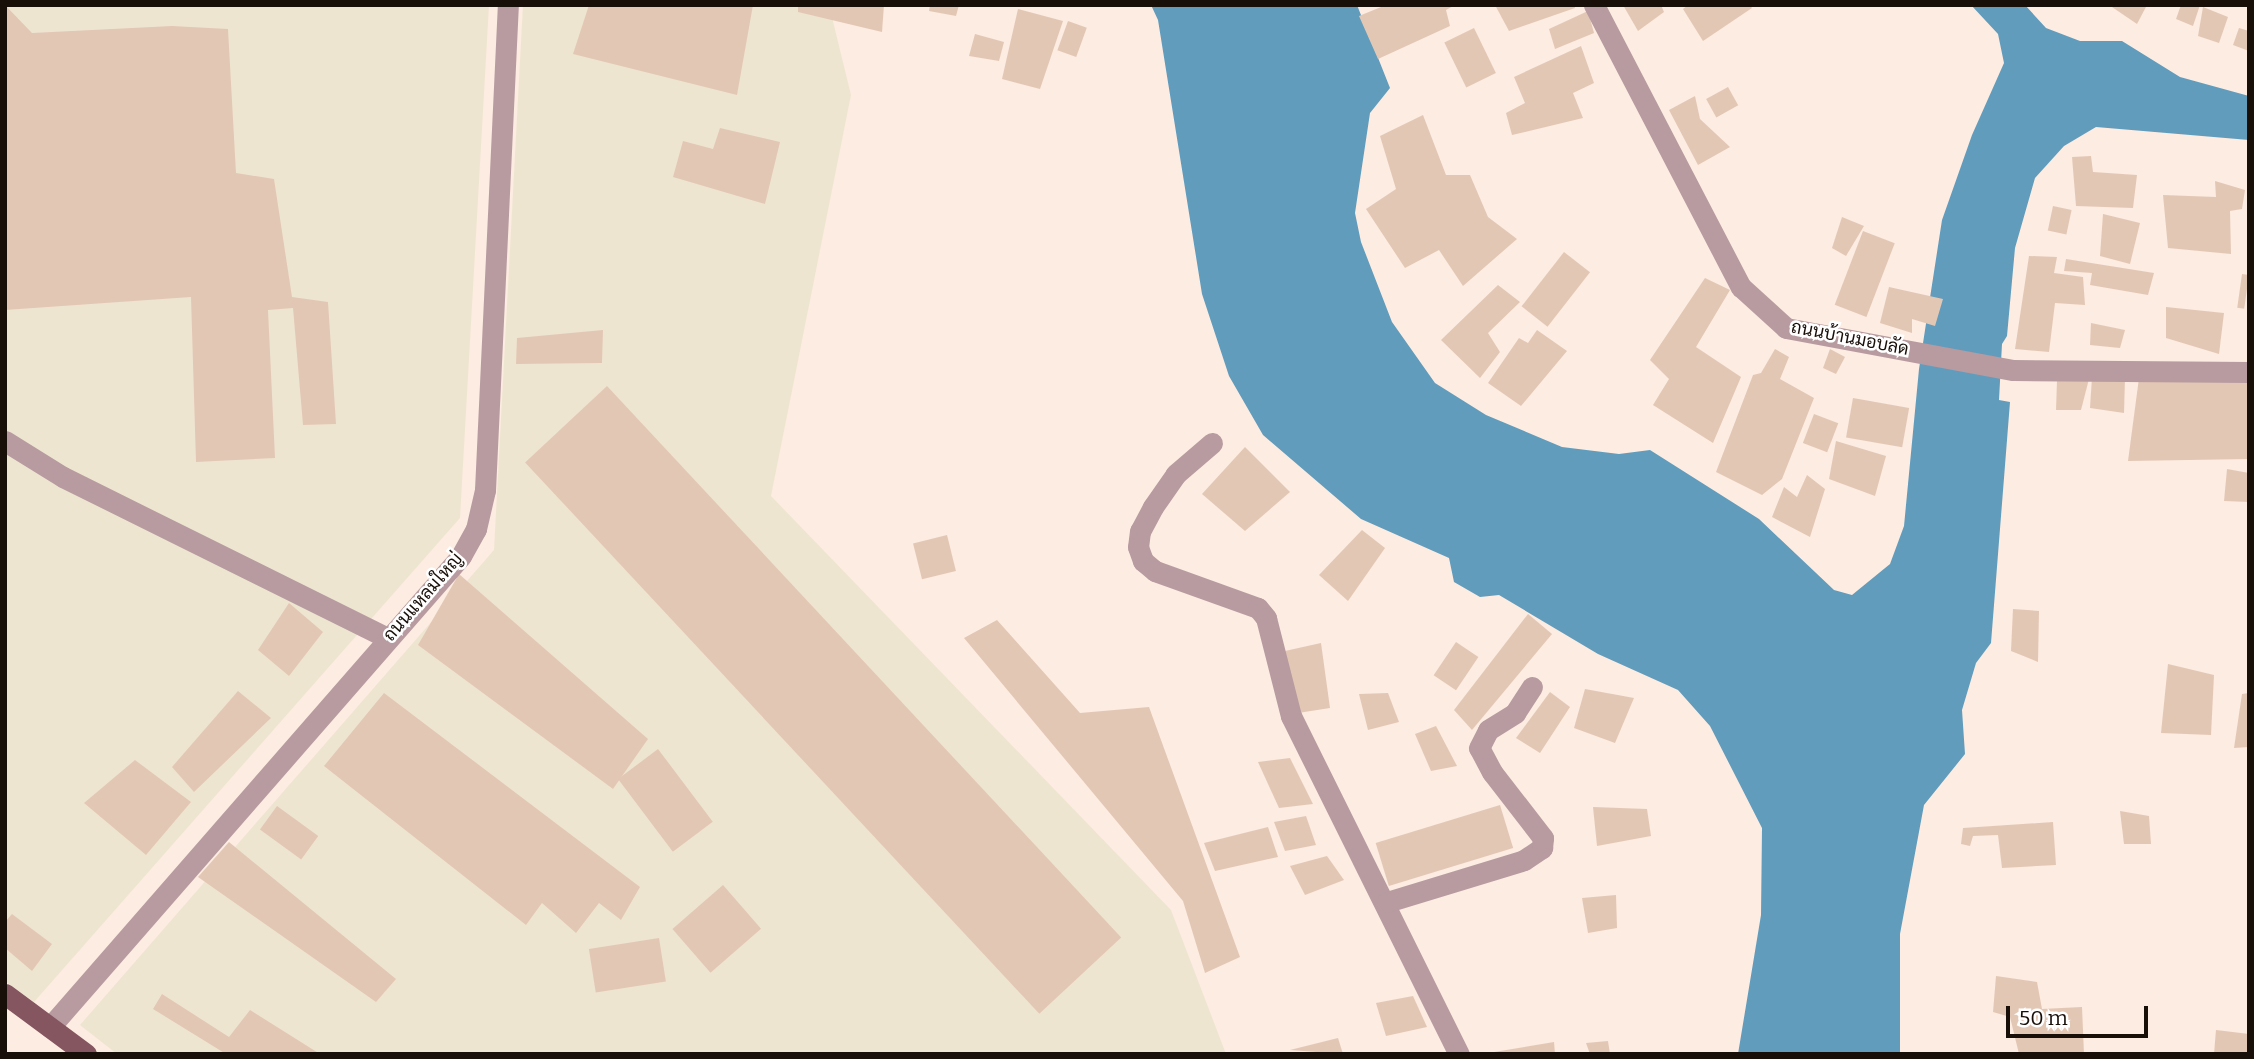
<!DOCTYPE html>
<html>
<head>
<meta charset="utf-8">
<style>
  body { margin:0 }
  #map { position:relative; width:2254px; height:1059px; overflow:hidden; background:#fdece1; font-family:Bitter,Sarabun,serif }
  div>[style] { position:absolute }
  .industrial>* { inset:0; background:#eee5d0 }
  .water>* { inset:0; background:#629cbc }
  .building>* { inset:0; background:#e3c7b5; transform-origin:0 0 }
  .minor>* { height:21px; margin:-10.5px; padding:0 10.5px; transform-origin:10.5px; border-radius:10.5px; background:#b79ba0 }
  .major>* { height:21px; margin:-10.5px; padding:0 10.5px; transform-origin:10.5px; border-radius:10.5px; background:#855560 }
  span { translate:-50% -50%; white-space:nowrap; text-align:center; line-height:1.15; -webkit-text-stroke:5px #fff; paint-order:stroke }
  .street-label { font-size:18px; color:#190f09 }
  .frame { position:absolute; inset:0; border:7px solid #190f09; pointer-events:none }
  .scale { position:absolute; left:2006px; top:1006px; width:142px; height:32px; box-sizing:border-box; border:4px solid #190f09; border-top:0; padding-left:9px; font-size:21px; line-height:24px; white-space:nowrap; color:#190f09; -webkit-text-stroke:5px #fff; paint-order:stroke }
</style>
</head>
<body>
<div id="map">
  <div class="industrial">
    <div style="clip-path:polygon(5px 5px,489px 5px,460px 518px,34px 1002px,5px 981px)"></div>
    <div style="clip-path:polygon(523px 5px,829px 5px,851px 95px,771px 496px,1171px 910px,1226px 1054px,117px 1054px,80px 1025px,494px 550px)"></div>
  </div>
  <div class="water">
    <div style="clip-path:polygon(1151px 5px,1357px 5px,1390px 88px,1370px 113px,1355px 213px,1361px 242px,1392px 322px,1435px 383px,1486px 415px,1562px 447px,1619px 454px,1650px 450px,1759px 519px,1834px 590px,1852px 595px,1890px 564px,1904px 526px,1919px 369px,1942px 220px,1972px 135px,2004px 63px,1998px 34px,1971px 5px,2025px 5px,2046px 28px,2080px 41px,2122px 41px,2180px 77px,2249px 96px,2249px 140px,2096px 127px,2064px 146px,2035px 178px,2015px 248px,2007px 336px,2002px 344px,1999px 400px,2010px 402px,1991px 643px,1976px 663px,1962px 710px,1965px 754px,1924px 805px,1900px 934px,1900px 1054px,1738px 1054px,1761px 915px,1762px 828px,1710px 726px,1678px 690px,1598px 654px,1499px 595px,1480px 597px,1454px 582px,1449px 558px,1361px 519px,1263px 435px,1229px 376px,1202px 294px,1158px 20px)"></div>
  </div>
  <div class="building">
    <div style="clip-path:polygon(5px 5px,32px 33px,172px 26px,228px 29px,236px 173px,274px 179px,292px 297px,328px 302px,336px 424px,303px 425px,293px 308px,268px 310px,275px 458px,196px 462px,191px 297px,5px 310px)"></div>
    <div style="clip-path:polygon(589px 5px,753px 5px,737px 95px,573px 54px)"></div>
    <div style="clip-path:polygon(798px 5px,884px 5px,882px 32px,798px 12px)"></div>
    <div style="clip-path:polygon(930px 5px,959px 5px,956px 16px,929px 11px)"></div>
    <div style="clip-path:polygon(1386px 5px,1455px 5px,1446px 10px,1450px 26px,1378px 59px,1359px 16px)"></div>
    <div style="clip-path:polygon(1495px 5px,1574px 5px,1575px 8px,1509px 31px)"></div>
    <div style="clip-path:polygon(1623px 5px,1661px 5px,1664px 12px,1638px 31px)"></div>
    <div style="clip-path:polygon(1688px 5px,1750px 5px,1752px 8px,1703px 41px,1683px 9px)"></div>
    <div style="clip-path:polygon(2109px 5px,2147px 5px,2137px 24px)"></div>
    <div style="clip-path:polygon(2181px 5px,2200px 5px,2193px 26px,2176px 19px)"></div>
    <div style="clip-path:polygon(2203px 7px,2228px 17px,2219px 43px,2198px 36px)"></div>
    <div style="clip-path:polygon(1018px 9px,1063px 21px,1040px 89px,1002px 79px)"></div>
    <div style="clip-path:polygon(1588px 11px,1594px 33px,1555px 49px,1549px 29px)"></div>
    <div style="left:1068px;top:21px;width:20px;height:31px;rotate:20deg"></div>
    <div style="left:1474px;top:28px;width:50px;height:33px;rotate:64deg"></div>
    <div style="clip-path:polygon(2239px 28px,2249px 31px,2249px 51px,2233px 45px)"></div>
    <div style="clip-path:polygon(975px 34px,1004px 42px,999px 61px,969px 56px)"></div>
    <div style="clip-path:polygon(1581px 46px,1594px 83px,1573px 93px,1583px 118px,1512px 135px,1506px 113px,1525px 103px,1514px 77px)"></div>
    <div style="left:1728px;top:87px;width:21px;height:25px;rotate:61deg"></div>
    <div style="clip-path:polygon(1695px 96px,1700px 119px,1730px 147px,1698px 165px,1669px 110px)"></div>
    <div style="clip-path:polygon(1423px 115px,1446px 175px,1470px 175px,1488px 217px,1517px 239px,1463px 286px,1439px 250px,1405px 268px,1366px 209px,1396px 189px,1380px 136px)"></div>
    <div style="clip-path:polygon(720px 128px,780px 142px,765px 204px,673px 177px,683px 141px,713px 149px)"></div>
    <div style="clip-path:polygon(2091px 156px,2093px 172px,2137px 175px,2133px 208px,2076px 206px,2072px 157px)"></div>
    <div style="clip-path:polygon(2215px 181px,2245px 190px,2242px 209px,2230px 211px,2231px 254px,2168px 248px,2163px 195px,2216px 197px)"></div>
    <div style="left:2053px;top:206px;width:19px;height:25px;rotate:12deg"></div>
    <div style="clip-path:polygon(2103px 214px,2140px 223px,2130px 264px,2100px 256px)"></div>
    <div style="clip-path:polygon(1842px 217px,1864px 226px,1846px 256px,1832px 248px)"></div>
    <div style="left:1863px;top:231px;width:34px;height:79px;rotate:21deg"></div>
    <div style="left:1564px;top:252px;width:33px;height:69px;rotate:38deg"></div>
    <div style="clip-path:polygon(2029px 256px,2057px 257px,2054px 273px,2083px 277px,2085px 305px,2055px 303px,2049px 352px,2015px 349px)"></div>
    <div style="clip-path:polygon(2066px 259px,2154px 273px,2148px 295px,2090px 285px,2092px 273px,2064px 271px)"></div>
    <div style="left:2242px;top:274px;width:7px;height:34px;rotate:8deg"></div>
    <div style="clip-path:polygon(1705px 278px,1730px 290px,1696px 347px,1741px 377px,1713px 443px,1653px 405px,1669px 379px,1650px 360px)"></div>
    <div style="clip-path:polygon(1498px 285px,1520px 302px,1488px 333px,1500px 352px,1480px 378px,1441px 340px)"></div>
    <div style="clip-path:polygon(1889px 287px,1943px 299px,1935px 326px,1912px 319px,1912px 333px,1880px 323px)"></div>
    <div style="clip-path:polygon(2166px 307px,2224px 313px,2219px 354px,2166px 338px)"></div>
    <div style="clip-path:polygon(2091px 323px,2125px 330px,2120px 348px,2090px 345px)"></div>
    <div style="clip-path:polygon(603px 330px,602px 363px,516px 364px,517px 338px)"></div>
    <div style="clip-path:polygon(1537px 330px,1567px 351px,1521px 406px,1488px 383px,1519px 338px,1528px 343px)"></div>
    <div style="clip-path:polygon(1775px 349px,1789px 357px,1780px 379px,1814px 398px,1782px 479px,1762px 495px,1716px 472px,1753px 375px,1761px 373px)"></div>
    <div style="clip-path:polygon(1830px 349px,1845px 357px,1836px 374px,1823px 368px)"></div>
    <div style="clip-path:polygon(2092px 377px,2125px 378px,2124px 413px,2090px 408px)"></div>
    <div style="clip-path:polygon(2139px 378px,2249px 381px,2249px 459px,2128px 461px)"></div>
    <div style="clip-path:polygon(2089px 379px,2081px 410px,2056px 410px,2057px 381px)"></div>
    <div style="left:607px;top:386px;width:754px;height:112px;rotate:47deg"></div>
    <div style="left:1853px;top:398px;width:57px;height:40px;rotate:10deg"></div>
    <div style="left:1814px;top:414px;width:26px;height:31px;rotate:21deg"></div>
    <div style="clip-path:polygon(1836px 441px,1886px 456px,1875px 496px,1829px 479px)"></div>
    <div style="clip-path:polygon(1245px 447px,1290px 492px,1245px 531px,1202px 494px)"></div>
    <div style="clip-path:polygon(2227px 469px,2249px 473px,2249px 502px,2224px 501px)"></div>
    <div style="clip-path:polygon(1807px 475px,1825px 489px,1810px 537px,1772px 517px,1784px 487px,1797px 497px)"></div>
    <div style="clip-path:polygon(1362px 530px,1385px 548px,1348px 601px,1319px 575px)"></div>
    <div style="left:947px;top:535px;width:37px;height:35px;rotate:76deg"></div>
    <div style="clip-path:polygon(459px 574px,648px 739px,613px 789px,418px 645px)"></div>
    <div style="clip-path:polygon(289px 603px,323px 632px,289px 676px,258px 650px)"></div>
    <div style="clip-path:polygon(2013px 609px,2039px 611px,2038px 662px,2011px 651px)"></div>
    <div style="clip-path:polygon(1528px 614px,1552px 634px,1472px 730px,1454px 710px)"></div>
    <div style="clip-path:polygon(997px 620px,1080px 713px,1149px 707px,1240px 957px,1205px 973px,1183px 901px,964px 638px)"></div>
    <div style="left:1456px;top:642px;width:27px;height:40px;rotate:34deg"></div>
    <div style="clip-path:polygon(1321px 643px,1330px 708px,1298px 713px,1285px 651px)"></div>
    <div style="clip-path:polygon(2168px 664px,2214px 675px,2211px 735px,2161px 733px)"></div>
    <div style="clip-path:polygon(1585px 689px,1634px 698px,1615px 743px,1574px 728px)"></div>
    <div style="clip-path:polygon(238px 691px,271px 718px,194px 792px,172px 767px)"></div>
    <div style="clip-path:polygon(1550px 692px,1570px 707px,1540px 753px,1516px 738px)"></div>
    <div style="clip-path:polygon(384px 693px,640px 887px,621px 920px,599px 903px,576px 933px,542px 903px,526px 925px,324px 766px)"></div>
    <div style="clip-path:polygon(1388px 693px,1399px 722px,1368px 730px,1359px 694px)"></div>
    <div style="clip-path:polygon(2249px 693px,2249px 747px,2234px 748px,2242px 694px)"></div>
    <div style="clip-path:polygon(1436px 726px,1457px 766px,1431px 771px,1415px 734px)"></div>
    <div style="left:658px;top:749px;width:91px;height:50px;rotate:53deg"></div>
    <div style="clip-path:polygon(1290px 758px,1313px 804px,1279px 808px,1258px 762px)"></div>
    <div style="clip-path:polygon(135px 760px,191px 802px,146px 855px,84px 803px)"></div>
    <div style="left:1500px;top:805px;width:45px;height:130px;rotate:73deg"></div>
    <div style="left:277px;top:806px;width:51px;height:29px;rotate:36deg"></div>
    <div style="clip-path:polygon(1593px 807px,1647px 809px,1651px 836px,1597px 846px)"></div>
    <div style="clip-path:polygon(2120px 811px,2149px 816px,2151px 844px,2124px 844px)"></div>
    <div style="clip-path:polygon(1306px 816px,1316px 845px,1285px 851px,1274px 822px)"></div>
    <div style="clip-path:polygon(2053px 822px,2056px 865px,2002px 868px,1998px 835px,1973px 836px,1970px 846px,1961px 844px,1963px 828px)"></div>
    <div style="clip-path:polygon(1268px 827px,1278px 857px,1215px 871px,1204px 843px)"></div>
    <div style="clip-path:polygon(229px 842px,396px 979px,376px 1002px,198px 877px)"></div>
    <div style="clip-path:polygon(1327px 856px,1344px 880px,1305px 895px,1290px 866px)"></div>
    <div style="left:723px;top:885px;width:58px;height:67px;rotate:49deg"></div>
    <div style="clip-path:polygon(1616px 895px,1617px 928px,1588px 933px,1582px 898px)"></div>
    <div style="clip-path:polygon(12px 914px,52px 944px,32px 971px,5px 948px,5px 922px)"></div>
    <div style="left:659px;top:938px;width:44px;height:71px;rotate:81deg"></div>
    <div style="clip-path:polygon(1996px 976px,2037px 982px,2042px 1009px,2082px 1007px,2084px 1054px,2019px 1054px,2010px 1017px,1993px 1012px)"></div>
    <div style="clip-path:polygon(162px 994px,229px 1037px,250px 1010px,320px 1054px,226px 1054px,153px 1009px)"></div>
    <div style="clip-path:polygon(1413px 996px,1427px 1027px,1386px 1036px,1376px 1003px)"></div>
    <div style="clip-path:polygon(2216px 1030px,2249px 1034px,2249px 1054px,2214px 1054px)"></div>
    <div style="clip-path:polygon(1338px 1038px,1343px 1054px,1290px 1050px)"></div>
    <div style="clip-path:polygon(1608px 1041px,1610px 1054px,1590px 1054px,1586px 1043px)"></div>
    <div style="clip-path:polygon(1554px 1042px,1555px 1054px,1495px 1054px,1494px 1052px)"></div>
  </div>
  <div class="minor">
    <div style="left:1594px;top:5px;width:318px;rotate:62.5deg"></div>
    <div style="left:1741px;top:287px;width:61px;rotate:42.3deg"></div>
    <div style="left:1786px;top:328px;width:231px;rotate:10.5deg"></div>
    <div style="left:2013px;top:370px;width:236px;rotate:0.5deg"></div>
    <div style="left:5px;top:441px;width:68px;rotate:31.8deg"></div>
    <div style="left:63px;top:477px;width:362px;rotate:26.4deg"></div>
    <div style="left:1212px;top:443px;width:48px;rotate:139.3deg"></div>
    <div style="left:1176px;top:474px;width:40px;rotate:124.9deg"></div>
    <div style="left:1153px;top:507px;width:27px;rotate:118deg"></div>
    <div style="left:1140px;top:531px;width:16px;rotate:97deg"></div>
    <div style="left:1138px;top:547px;width:15px;rotate:70deg"></div>
    <div style="left:1143px;top:561px;width:16px;rotate:40deg"></div>
    <div style="left:1155px;top:571px;width:109px;rotate:19.8deg"></div>
    <div style="left:1258px;top:608px;width:13px;rotate:51deg"></div>
    <div style="left:1266px;top:618px;width:101px;rotate:75.7deg"></div>
    <div style="left:1291px;top:716px;width:377px;rotate:63.6deg"></div>
    <div style="left:1387px;top:902px;width:143px;rotate:-17deg"></div>
    <div style="left:1524px;top:860px;width:22px;rotate:-34deg"></div>
    <div style="left:1542px;top:848px;width:10px;rotate:-84deg"></div>
    <div style="left:1543px;top:838px;width:83px;rotate:-127.7deg"></div>
    <div style="left:1492px;top:772px;width:27px;rotate:-118deg"></div>
    <div style="left:1479px;top:748px;width:20px;rotate:-63deg"></div>
    <div style="left:1488px;top:730px;width:32px;rotate:-32deg"></div>
    <div style="left:1515px;top:713px;width:31px;rotate:-57deg"></div>
    <div style="left:50px;top:1027px;width:625px;rotate:-48.89deg"></div>
    <div style="left:461px;top:556px;width:31px;rotate:-61deg"></div>
    <div style="left:476px;top:529px;width:40px;rotate:-77deg"></div>
    <div style="left:485px;top:490px;width:486px;rotate:-87.3deg"></div>
  </div>
  <div class="major">
    <div style="left:5px;top:994px;width:101px;rotate:36.5deg"></div>
  </div>
  <div class="street-label">
    <span style="left:1850px;top:338px;rotate:11deg">ถนนบ้านมอบลัด</span>
    <span style="left:423px;top:597px;rotate:-49deg">ถนนแหลมใหญ่</span>
  </div>
  <div class="frame"></div>
  <div class="scale">50 m</div>
</div>
</body>
</html>
